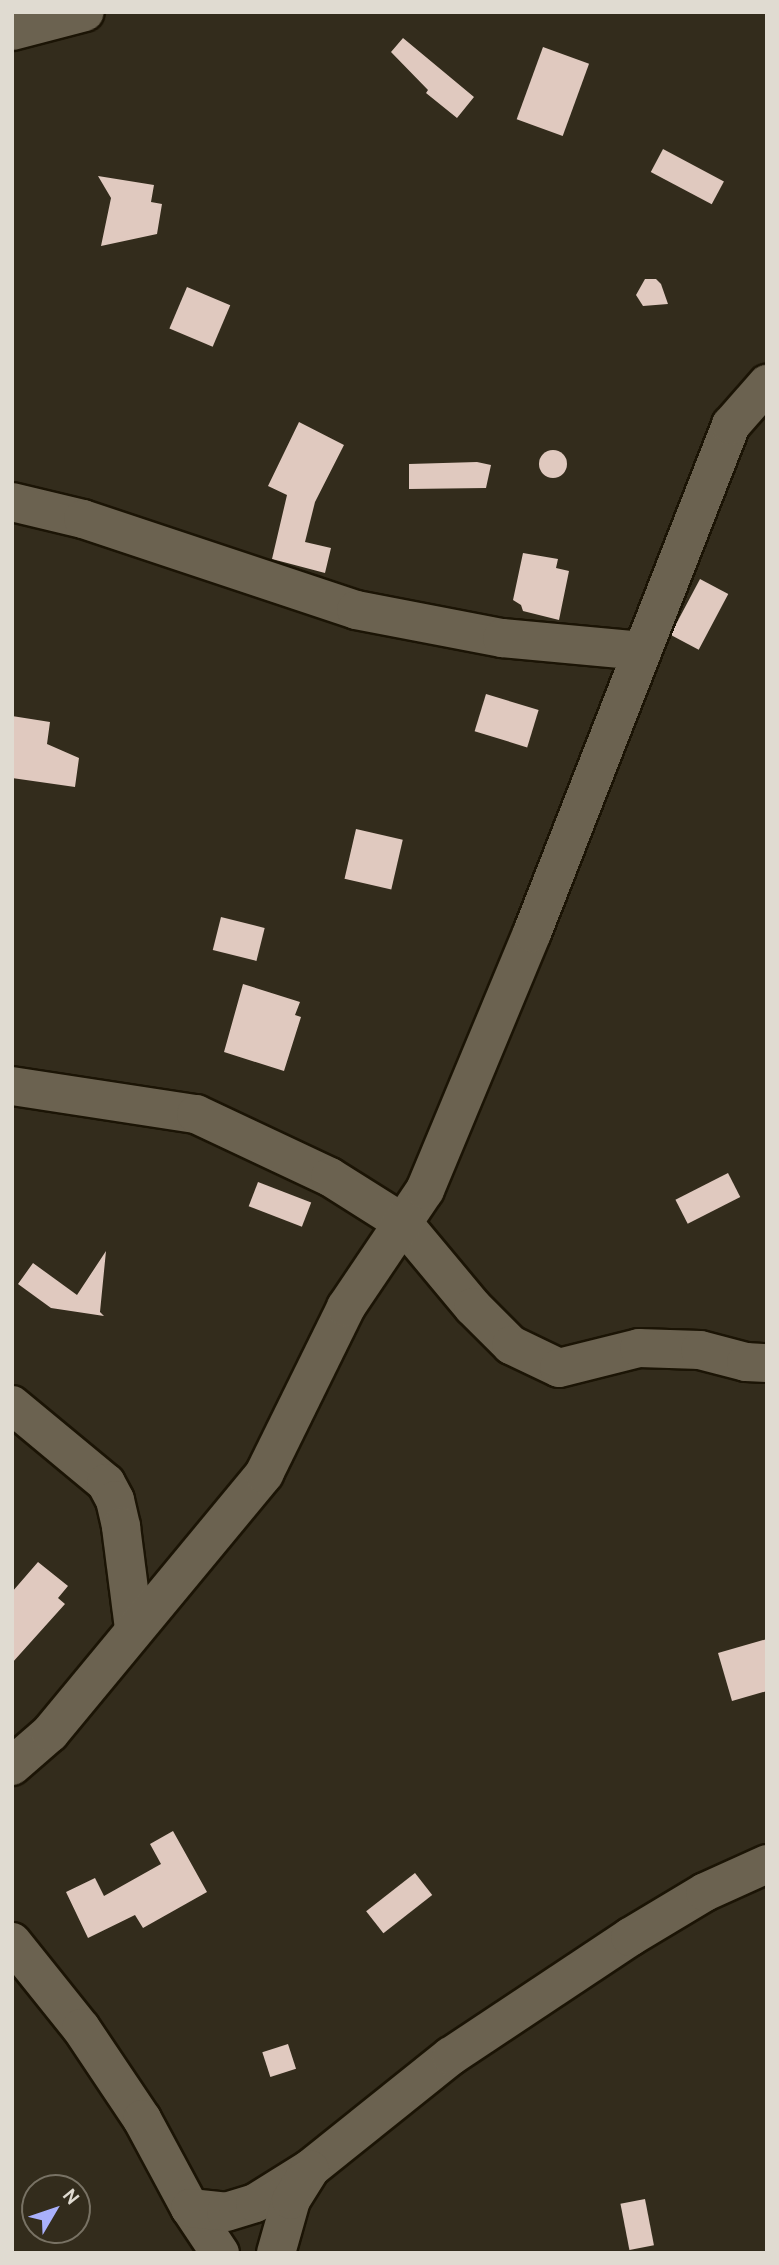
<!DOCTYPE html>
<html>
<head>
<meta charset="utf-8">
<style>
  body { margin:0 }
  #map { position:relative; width:779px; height:2265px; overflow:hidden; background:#332c1c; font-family:Cabin,sans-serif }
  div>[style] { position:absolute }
  .building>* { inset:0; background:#e0c9bf; transform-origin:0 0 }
  .round { border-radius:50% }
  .roads { filter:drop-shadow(2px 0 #1b1405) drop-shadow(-2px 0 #1b1405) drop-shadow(0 2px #1b1405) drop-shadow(0 -2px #1b1405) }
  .minor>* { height:38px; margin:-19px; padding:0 19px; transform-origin:19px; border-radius:19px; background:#6b6250 }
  span { translate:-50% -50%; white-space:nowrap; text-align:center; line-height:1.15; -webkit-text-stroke:7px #332c1c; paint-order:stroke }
  .frame { position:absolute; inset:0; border:14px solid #e0dbd1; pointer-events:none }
  .north { position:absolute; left:21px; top:2174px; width:70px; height:70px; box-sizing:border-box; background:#332c1c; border:2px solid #787264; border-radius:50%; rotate:51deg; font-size:19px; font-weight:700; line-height:28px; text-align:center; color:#e0dbd1 }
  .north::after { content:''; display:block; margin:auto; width:24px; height:32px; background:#a9b0fc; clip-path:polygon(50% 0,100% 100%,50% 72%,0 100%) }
</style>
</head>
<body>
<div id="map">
  <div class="building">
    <div style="clip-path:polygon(403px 38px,474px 97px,457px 118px,426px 93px,428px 90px,391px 52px)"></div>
    <div style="left:543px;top:47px;width:49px;height:77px;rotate:20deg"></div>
    <div style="left:663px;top:149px;width:69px;height:26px;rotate:28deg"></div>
    <div style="clip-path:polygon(98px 176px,154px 185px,151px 202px,162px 204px,157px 234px,101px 246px,111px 198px)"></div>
    <div style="clip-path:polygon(645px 279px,656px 279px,661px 284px,668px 304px,643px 306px,636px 295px)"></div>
    <div style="left:187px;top:287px;width:47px;height:45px;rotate:23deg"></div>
    <div style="clip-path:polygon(299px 422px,344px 445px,315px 502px,305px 542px,331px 548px,325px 573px,272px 559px,287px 495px,268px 486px)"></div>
    <div class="round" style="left:539px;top:450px;width:28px;height:28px"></div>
    <div style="clip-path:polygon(477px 462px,491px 465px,486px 488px,409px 489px,409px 464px)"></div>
    <div style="clip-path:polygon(523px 553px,558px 559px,556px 568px,569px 571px,559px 620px,523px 611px,521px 605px,513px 600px)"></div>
    <div style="left:700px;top:579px;width:32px;height:63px;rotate:28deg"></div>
    <div style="left:486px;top:694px;width:55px;height:39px;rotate:17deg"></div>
    <div style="clip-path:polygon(12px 716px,50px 722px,47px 744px,79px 758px,75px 787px,12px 778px)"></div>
    <div style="left:356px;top:829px;width:48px;height:51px;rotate:13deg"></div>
    <div style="left:221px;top:917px;width:45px;height:34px;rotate:14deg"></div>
    <div style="clip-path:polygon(243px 984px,300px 1002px,295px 1015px,301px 1017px,284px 1071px,224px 1052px)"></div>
    <div style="left:728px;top:1173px;width:27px;height:59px;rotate:63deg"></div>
    <div style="left:258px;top:1182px;width:57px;height:26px;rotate:21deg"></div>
    <div style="clip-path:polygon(106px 1251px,100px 1312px,104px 1316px,51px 1308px,18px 1284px,33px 1263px,77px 1295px)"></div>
    <div style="clip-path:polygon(38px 1562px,68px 1586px,58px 1598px,65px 1604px,12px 1663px,12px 1592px)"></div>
    <div style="clip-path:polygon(767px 1639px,767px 1691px,732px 1701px,718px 1653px)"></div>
    <div style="clip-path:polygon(173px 1831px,207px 1892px,143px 1928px,135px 1915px,88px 1938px,66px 1892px,95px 1878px,104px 1896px,161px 1864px,150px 1844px)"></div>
    <div style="left:415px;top:1873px;width:28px;height:62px;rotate:52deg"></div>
    <div style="left:288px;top:2044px;width:26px;height:27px;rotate:72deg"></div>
    <div style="left:645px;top:2199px;width:47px;height:25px;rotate:79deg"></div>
  </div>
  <div class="roads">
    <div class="minor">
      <div style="left:12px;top:31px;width:75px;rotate:-14.6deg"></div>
      <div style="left:12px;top:502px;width:73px;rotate:13.5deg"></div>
      <div style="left:83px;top:519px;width:288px;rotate:18.4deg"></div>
      <div style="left:356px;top:610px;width:149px;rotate:10.9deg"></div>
      <div style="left:502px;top:638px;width:141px;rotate:5.3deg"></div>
      <div style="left:12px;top:1086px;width:186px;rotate:8.7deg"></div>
      <div style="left:196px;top:1114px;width:148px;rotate:25.2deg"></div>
      <div style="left:330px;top:1177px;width:86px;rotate:32.2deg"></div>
      <div style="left:403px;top:1223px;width:109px;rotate:50.2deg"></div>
      <div style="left:473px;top:1307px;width:54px;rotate:45deg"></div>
      <div style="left:511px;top:1345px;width:53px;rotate:25.6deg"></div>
      <div style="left:559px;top:1368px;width:82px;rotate:-14deg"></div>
      <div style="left:639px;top:1348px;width:61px;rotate:1.9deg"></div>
      <div style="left:700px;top:1350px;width:48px;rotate:14.6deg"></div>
      <div style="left:746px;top:1362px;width:21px;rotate:3deg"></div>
      <div style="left:12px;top:1405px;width:122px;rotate:39.7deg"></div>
      <div style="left:106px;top:1483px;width:19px;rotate:62deg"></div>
      <div style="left:115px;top:1500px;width:28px;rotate:77deg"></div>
      <div style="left:121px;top:1527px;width:102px;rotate:82.7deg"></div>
      <div style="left:12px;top:1766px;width:50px;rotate:-41deg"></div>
      <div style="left:50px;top:1733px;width:336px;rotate:-50.4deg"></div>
      <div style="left:264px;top:1474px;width:186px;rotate:-63.8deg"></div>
      <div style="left:346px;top:1307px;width:141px;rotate:-56deg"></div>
      <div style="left:425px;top:1190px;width:278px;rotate:-67.4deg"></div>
      <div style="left:532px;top:933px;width:546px;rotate:-68.61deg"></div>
      <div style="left:731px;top:425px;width:55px;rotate:-48.7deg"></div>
      <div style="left:12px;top:1942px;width:110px;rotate:51.3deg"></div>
      <div style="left:81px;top:2028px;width:110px;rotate:56.2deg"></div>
      <div style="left:142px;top:2119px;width:101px;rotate:61.7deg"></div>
      <div style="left:190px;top:2208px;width:54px;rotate:56.3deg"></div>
      <div style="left:190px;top:2208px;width:36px;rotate:6deg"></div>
      <div style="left:226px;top:2212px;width:30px;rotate:-17deg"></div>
      <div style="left:255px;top:2203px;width:66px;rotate:-32deg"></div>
      <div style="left:311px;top:2168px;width:179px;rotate:-38.7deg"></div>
      <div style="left:451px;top:2056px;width:215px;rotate:-33.6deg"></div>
      <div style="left:630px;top:1937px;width:87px;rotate:-31deg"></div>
      <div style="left:705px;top:1892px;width:68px;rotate:-24.3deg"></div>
      <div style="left:276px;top:2253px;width:55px;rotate:-74.2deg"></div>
      <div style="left:291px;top:2200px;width:36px;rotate:-58deg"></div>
    </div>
  </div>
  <div class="frame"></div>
  <div class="north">N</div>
</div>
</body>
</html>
